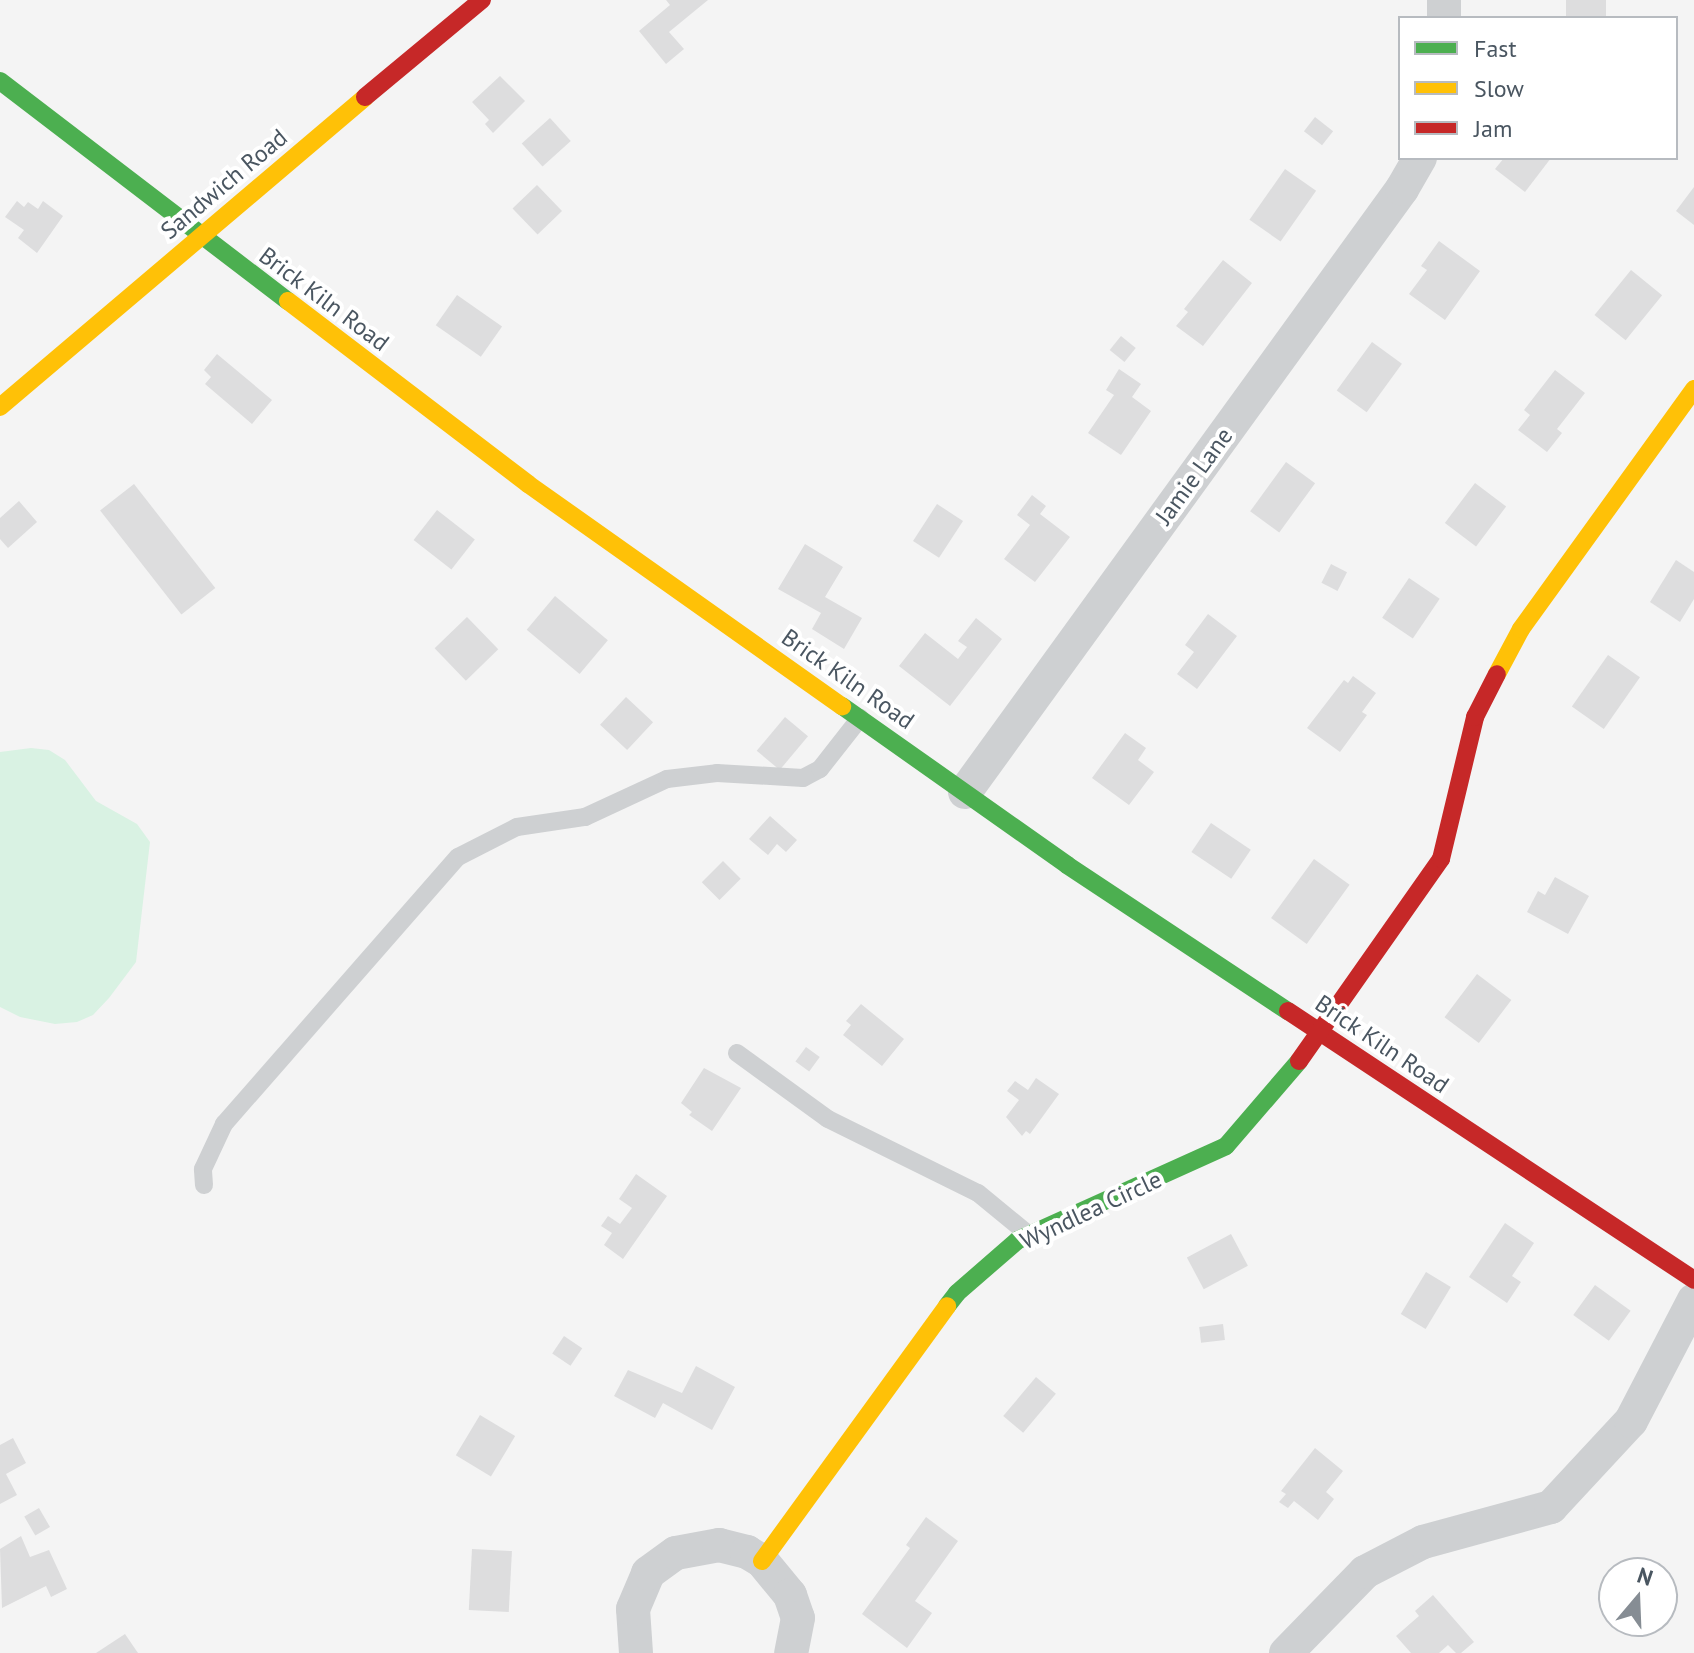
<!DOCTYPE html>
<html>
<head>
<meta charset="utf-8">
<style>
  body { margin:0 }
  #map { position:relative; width:1694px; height:1653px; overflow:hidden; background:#f4f4f4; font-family:"PT Sans",sans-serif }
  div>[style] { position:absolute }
  .green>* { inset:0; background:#d9f2e3 }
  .building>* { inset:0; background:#ddddde; transform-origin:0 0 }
  .lane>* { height:18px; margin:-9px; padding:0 9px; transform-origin:9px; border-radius:9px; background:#ced0d2 }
  .street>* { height:34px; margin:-17px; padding:0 17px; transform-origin:17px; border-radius:17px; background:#ced0d2 }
  .fast>* { height:18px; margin:-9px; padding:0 9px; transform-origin:9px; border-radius:9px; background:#4caf50 }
  .slow>* { height:18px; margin:-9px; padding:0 9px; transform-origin:9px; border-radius:9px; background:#ffc107 }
  .jam>* { height:18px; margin:-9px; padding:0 9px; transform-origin:9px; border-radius:9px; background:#c62828 }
  span { translate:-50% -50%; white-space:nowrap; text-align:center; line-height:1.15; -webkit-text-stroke:8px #fff; paint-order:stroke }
  .street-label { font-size:24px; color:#4a5661 }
  .legend { position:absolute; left:1398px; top:16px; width:280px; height:144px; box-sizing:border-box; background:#fff; border:2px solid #b7bbc0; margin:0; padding:10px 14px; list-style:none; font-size:24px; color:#4a5661 }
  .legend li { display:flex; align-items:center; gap:16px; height:40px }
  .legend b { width:40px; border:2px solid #b7bbc0 }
  .north { position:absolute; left:1598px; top:1557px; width:80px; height:80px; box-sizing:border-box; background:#fff; border:2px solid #b7bbc0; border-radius:50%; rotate:19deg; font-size:22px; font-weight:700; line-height:32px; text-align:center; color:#4a5661 }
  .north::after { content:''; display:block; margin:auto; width:28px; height:36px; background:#868d94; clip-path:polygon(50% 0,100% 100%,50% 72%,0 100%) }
</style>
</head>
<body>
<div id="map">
  <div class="green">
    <div style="clip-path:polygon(31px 748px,49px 750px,65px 760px,96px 801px,137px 824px,150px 842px,136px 962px,109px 998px,93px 1015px,77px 1022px,55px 1024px,20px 1017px,0 1007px,0 752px)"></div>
  </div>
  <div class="building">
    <div style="clip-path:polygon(666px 0,708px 0,669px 32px,684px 49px,666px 64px,639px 31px,670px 5px)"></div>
    <div style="left:1566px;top:0;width:40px;height:18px"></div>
    <div style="clip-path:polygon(500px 76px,525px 101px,493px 133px,485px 124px,489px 120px,472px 102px)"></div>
    <div style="left:1315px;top:117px;width:23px;height:18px;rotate:38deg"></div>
    <div style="left:550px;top:118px;width:31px;height:38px;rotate:48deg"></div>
    <div style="clip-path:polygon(1504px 158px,1551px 158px,1525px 192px,1495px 169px)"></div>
    <div style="left:1285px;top:169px;width:38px;height:62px;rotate:35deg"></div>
    <div style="left:537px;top:185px;width:36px;height:34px;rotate:46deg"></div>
    <div style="clip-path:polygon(1694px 187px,1694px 225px,1676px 211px)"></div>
    <div style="clip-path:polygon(17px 201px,24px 207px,28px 202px,38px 209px,43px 201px,63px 216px,37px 253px,18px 238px,24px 230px,5px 217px)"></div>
    <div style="clip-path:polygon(1439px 241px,1480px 271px,1445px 320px,1409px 294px,1427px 270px,1421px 266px)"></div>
    <div style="clip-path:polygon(1223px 260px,1252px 283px,1203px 346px,1176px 326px,1188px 312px,1184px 309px)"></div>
    <div style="left:1631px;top:270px;width:40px;height:58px;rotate:39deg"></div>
    <div style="left:457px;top:295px;width:55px;height:37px;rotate:35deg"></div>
    <div style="left:1121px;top:336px;width:19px;height:18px;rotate:39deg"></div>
    <div style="left:1372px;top:342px;width:37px;height:60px;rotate:36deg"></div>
    <div style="clip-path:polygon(217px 354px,272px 400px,252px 424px,205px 384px,211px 377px,204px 370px)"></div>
    <div style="clip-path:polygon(1119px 369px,1141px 384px,1132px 397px,1151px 411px,1121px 455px,1088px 433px,1114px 395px,1106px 390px)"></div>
    <div style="clip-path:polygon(1555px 370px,1585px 393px,1557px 429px,1562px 433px,1547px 452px,1518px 430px,1530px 415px,1524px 410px)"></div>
    <div style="left:1286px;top:462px;width:36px;height:61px;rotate:36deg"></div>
    <div style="left:1475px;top:483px;width:39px;height:50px;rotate:37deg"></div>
    <div style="left:134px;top:484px;width:132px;height:43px;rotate:52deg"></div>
    <div style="clip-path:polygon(1032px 495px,1046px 506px,1040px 514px,1070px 537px,1035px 582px,1004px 559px,1030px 525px,1017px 515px)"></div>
    <div style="clip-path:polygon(19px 501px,37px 522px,8px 548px,0 539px,0 518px)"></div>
    <div style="left:937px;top:504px;width:31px;height:44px;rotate:33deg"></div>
    <div style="left:437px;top:510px;width:48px;height:38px;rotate:38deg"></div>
    <div style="clip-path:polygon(805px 544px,843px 567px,825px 597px,862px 618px,844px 649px,812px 629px,821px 613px,778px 589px)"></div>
    <div style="clip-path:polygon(1676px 560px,1694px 572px,1694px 599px,1680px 622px,1650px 602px)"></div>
    <div style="left:1331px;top:564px;width:18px;height:21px;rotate:27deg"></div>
    <div style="left:1409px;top:578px;width:37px;height:48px;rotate:34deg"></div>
    <div style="left:555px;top:596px;width:69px;height:44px;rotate:40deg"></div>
    <div style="clip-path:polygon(1208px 614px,1237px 636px,1197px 689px,1177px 674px,1194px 652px,1185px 645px)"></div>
    <div style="left:467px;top:617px;width:45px;height:45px;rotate:46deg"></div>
    <div style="clip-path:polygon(976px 618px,1002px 639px,950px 706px,899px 666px,925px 633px,958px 659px,967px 647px,958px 641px)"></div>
    <div style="left:1608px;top:655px;width:39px;height:63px;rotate:35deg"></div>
    <div style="clip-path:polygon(1353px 676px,1376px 693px,1362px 712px,1367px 715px,1340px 752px,1307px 728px,1344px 680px,1348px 683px)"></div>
    <div style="left:626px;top:697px;width:37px;height:38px;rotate:43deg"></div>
    <div style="left:785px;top:717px;width:30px;height:44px;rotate:40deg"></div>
    <div style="clip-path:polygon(1125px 733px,1146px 748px,1138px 760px,1154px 772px,1129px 805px,1092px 778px)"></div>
    <div style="clip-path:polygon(770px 816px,797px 840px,786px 852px,777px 844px,768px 855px,749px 839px)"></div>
    <div style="left:1211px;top:823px;width:48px;height:35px;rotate:34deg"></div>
    <div style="left:1314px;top:859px;width:44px;height:73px;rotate:36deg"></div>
    <div style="left:723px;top:861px;width:25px;height:30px;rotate:45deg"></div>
    <div style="clip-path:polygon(1555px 877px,1589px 896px,1568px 934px,1527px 912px,1538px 891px,1545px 895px)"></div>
    <div style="left:1477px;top:974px;width:43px;height:54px;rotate:37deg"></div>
    <div style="clip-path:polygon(861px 1004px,904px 1039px,882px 1066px,843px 1035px,851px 1025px,846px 1021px)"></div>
    <div style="left:806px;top:1047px;width:17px;height:18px;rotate:36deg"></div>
    <div style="clip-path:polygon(704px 1068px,741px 1088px,712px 1131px,689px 1115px,692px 1112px,681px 1103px)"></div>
    <div style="clip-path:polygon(1036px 1078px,1059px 1094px,1030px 1134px,1026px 1131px,1022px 1136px,1006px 1117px,1019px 1100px,1007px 1091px,1015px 1081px,1028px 1090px)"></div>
    <div style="clip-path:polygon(636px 1174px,667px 1196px,623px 1259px,604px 1245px,612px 1233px,601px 1226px,608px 1216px,620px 1224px,632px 1208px,619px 1199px)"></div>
    <div style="clip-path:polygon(1505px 1223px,1534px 1243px,1512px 1276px,1521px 1282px,1507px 1303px,1469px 1277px)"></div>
    <div style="left:1231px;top:1234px;width:36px;height:50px;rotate:62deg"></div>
    <div style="left:1426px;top:1272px;width:29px;height:49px;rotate:31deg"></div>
    <div style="left:1595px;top:1285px;width:44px;height:37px;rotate:36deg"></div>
    <div style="left:1223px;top:1324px;width:16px;height:24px;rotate:83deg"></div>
    <div style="left:564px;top:1336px;width:22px;height:21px;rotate:34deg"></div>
    <div style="clip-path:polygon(696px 1366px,735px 1387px,712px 1430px,663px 1403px,655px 1418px,614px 1396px,628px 1370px,682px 1393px)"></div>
    <div style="left:1036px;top:1377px;width:26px;height:51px;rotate:40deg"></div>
    <div style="left:480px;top:1415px;width:41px;height:47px;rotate:31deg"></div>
    <div style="clip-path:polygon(13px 1438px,26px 1463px,6px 1474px,17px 1495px,0 1504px,0 1445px)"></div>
    <div style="clip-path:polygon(1315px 1448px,1343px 1471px,1326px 1492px,1334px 1499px,1318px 1520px,1294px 1501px,1288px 1508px,1279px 1502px,1286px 1494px,1281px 1491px)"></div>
    <div style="left:39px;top:1508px;width:22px;height:17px;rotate:60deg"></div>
    <div style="clip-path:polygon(926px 1517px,958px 1541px,915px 1601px,932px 1613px,907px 1648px,862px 1614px,910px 1548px,906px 1545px)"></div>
    <div style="clip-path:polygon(21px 1536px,30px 1557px,49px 1550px,67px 1589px,51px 1597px,46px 1586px,2px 1608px,0 1549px)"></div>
    <div style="left:472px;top:1549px;width:40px;height:61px;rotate:3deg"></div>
    <div style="clip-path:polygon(1433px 1595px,1474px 1642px,1461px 1653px,1456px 1653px,1448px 1645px,1439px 1653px,1411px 1653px,1396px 1636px,1419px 1616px,1415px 1611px)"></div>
    <div style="clip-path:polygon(125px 1634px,138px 1653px,96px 1653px)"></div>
  </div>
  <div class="lane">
    <div style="left:737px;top:1053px;width:112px;rotate:36deg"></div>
    <div style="left:828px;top:1119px;width:167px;rotate:26.3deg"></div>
    <div style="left:978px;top:1193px;width:65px;rotate:39.4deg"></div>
    <div style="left:204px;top:1185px;width:16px;rotate:-94deg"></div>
    <div style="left:203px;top:1169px;width:50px;rotate:-65deg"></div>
    <div style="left:224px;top:1124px;width:355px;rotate:-48.8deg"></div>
    <div style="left:458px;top:857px;width:66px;rotate:-27deg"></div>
    <div style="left:517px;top:827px;width:69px;rotate:-8.4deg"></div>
    <div style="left:585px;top:817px;width:90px;rotate:-24.9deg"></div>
    <div style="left:667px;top:779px;width:50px;rotate:-6.8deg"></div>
    <div style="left:717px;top:773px;width:86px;rotate:3.3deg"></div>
    <div style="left:803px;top:778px;width:19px;rotate:-28deg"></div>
    <div style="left:820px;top:769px;width:65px;rotate:-51.9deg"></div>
  </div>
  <div class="street">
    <div style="left:1444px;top:18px;width:18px;rotate:-90deg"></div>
    <div style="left:965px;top:792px;width:745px;rotate:-54.07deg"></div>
    <div style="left:1402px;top:189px;width:36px;rotate:-60deg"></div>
    <div style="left:636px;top:1653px;width:44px;rotate:-93.9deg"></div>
    <div style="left:633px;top:1609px;width:39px;rotate:-67deg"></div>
    <div style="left:648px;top:1573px;width:34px;rotate:-36deg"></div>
    <div style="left:676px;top:1553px;width:44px;rotate:-10.5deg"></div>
    <div style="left:719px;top:1545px;width:29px;rotate:14deg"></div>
    <div style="left:747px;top:1552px;width:17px;rotate:31deg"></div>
    <div style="left:762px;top:1561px;width:44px;rotate:50.5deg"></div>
    <div style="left:790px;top:1595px;width:24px;rotate:71deg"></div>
    <div style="left:798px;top:1618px;width:36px;rotate:101deg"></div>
    <div style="left:1286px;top:1653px;width:113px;rotate:-45.7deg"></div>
    <div style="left:1365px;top:1572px;width:65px;rotate:-27.3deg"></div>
    <div style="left:1423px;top:1542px;width:133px;rotate:-15.3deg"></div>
    <div style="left:1551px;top:1507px;width:117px;rotate:-47.1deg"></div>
    <div style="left:1631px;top:1421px;width:136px;rotate:-62.5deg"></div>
  </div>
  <div class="fast">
    <div style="left:0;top:81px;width:362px;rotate:37.4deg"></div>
    <div style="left:842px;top:706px;width:276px;rotate:35.2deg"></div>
    <div style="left:1067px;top:865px;width:265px;rotate:33.5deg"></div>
    <div style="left:947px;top:1306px;width:16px;rotate:-52deg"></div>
    <div style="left:957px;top:1293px;width:81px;rotate:-41deg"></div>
    <div style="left:1018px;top:1240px;width:228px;rotate:-24.3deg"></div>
    <div style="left:1226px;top:1146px;width:112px;rotate:-49.3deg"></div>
  </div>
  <div class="slow">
    <div style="left:288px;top:301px;width:302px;rotate:37.3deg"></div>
    <div style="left:528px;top:484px;width:385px;rotate:35.3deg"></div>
    <div style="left:0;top:407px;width:479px;rotate:-40.3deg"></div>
    <div style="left:1497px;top:674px;width:51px;rotate:-61.9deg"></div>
    <div style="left:1521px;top:629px;width:296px;rotate:-54.2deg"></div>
    <div style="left:762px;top:1561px;width:315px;rotate:-54deg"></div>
  </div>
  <div class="jam">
    <div style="left:365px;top:97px;width:152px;rotate:-39.7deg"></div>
    <div style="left:1288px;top:1011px;width:487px;rotate:33.5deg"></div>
    <div style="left:1299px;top:1061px;width:247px;rotate:-54.9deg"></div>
    <div style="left:1441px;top:859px;width:146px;rotate:-76.5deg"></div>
    <div style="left:1475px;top:717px;width:48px;rotate:-62.9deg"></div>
  </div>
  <div class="street-label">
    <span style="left:224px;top:184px;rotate:-40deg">Sandwich Road</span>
    <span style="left:324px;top:299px;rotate:37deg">Brick Kiln Road</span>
    <span style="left:1194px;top:476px;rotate:-54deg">Jamie Lane</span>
    <span style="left:848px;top:679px;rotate:35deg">Brick Kiln Road</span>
    <span style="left:1382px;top:1044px;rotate:34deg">Brick Kiln Road</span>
    <span style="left:1091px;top:1210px;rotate:-25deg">Wyndlea Circle</span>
  </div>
  <ul class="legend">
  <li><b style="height:10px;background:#4caf50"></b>Fast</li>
  <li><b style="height:10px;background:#ffc107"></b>Slow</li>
  <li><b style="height:10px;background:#c62828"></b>Jam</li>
  </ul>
  <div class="north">N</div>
</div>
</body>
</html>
